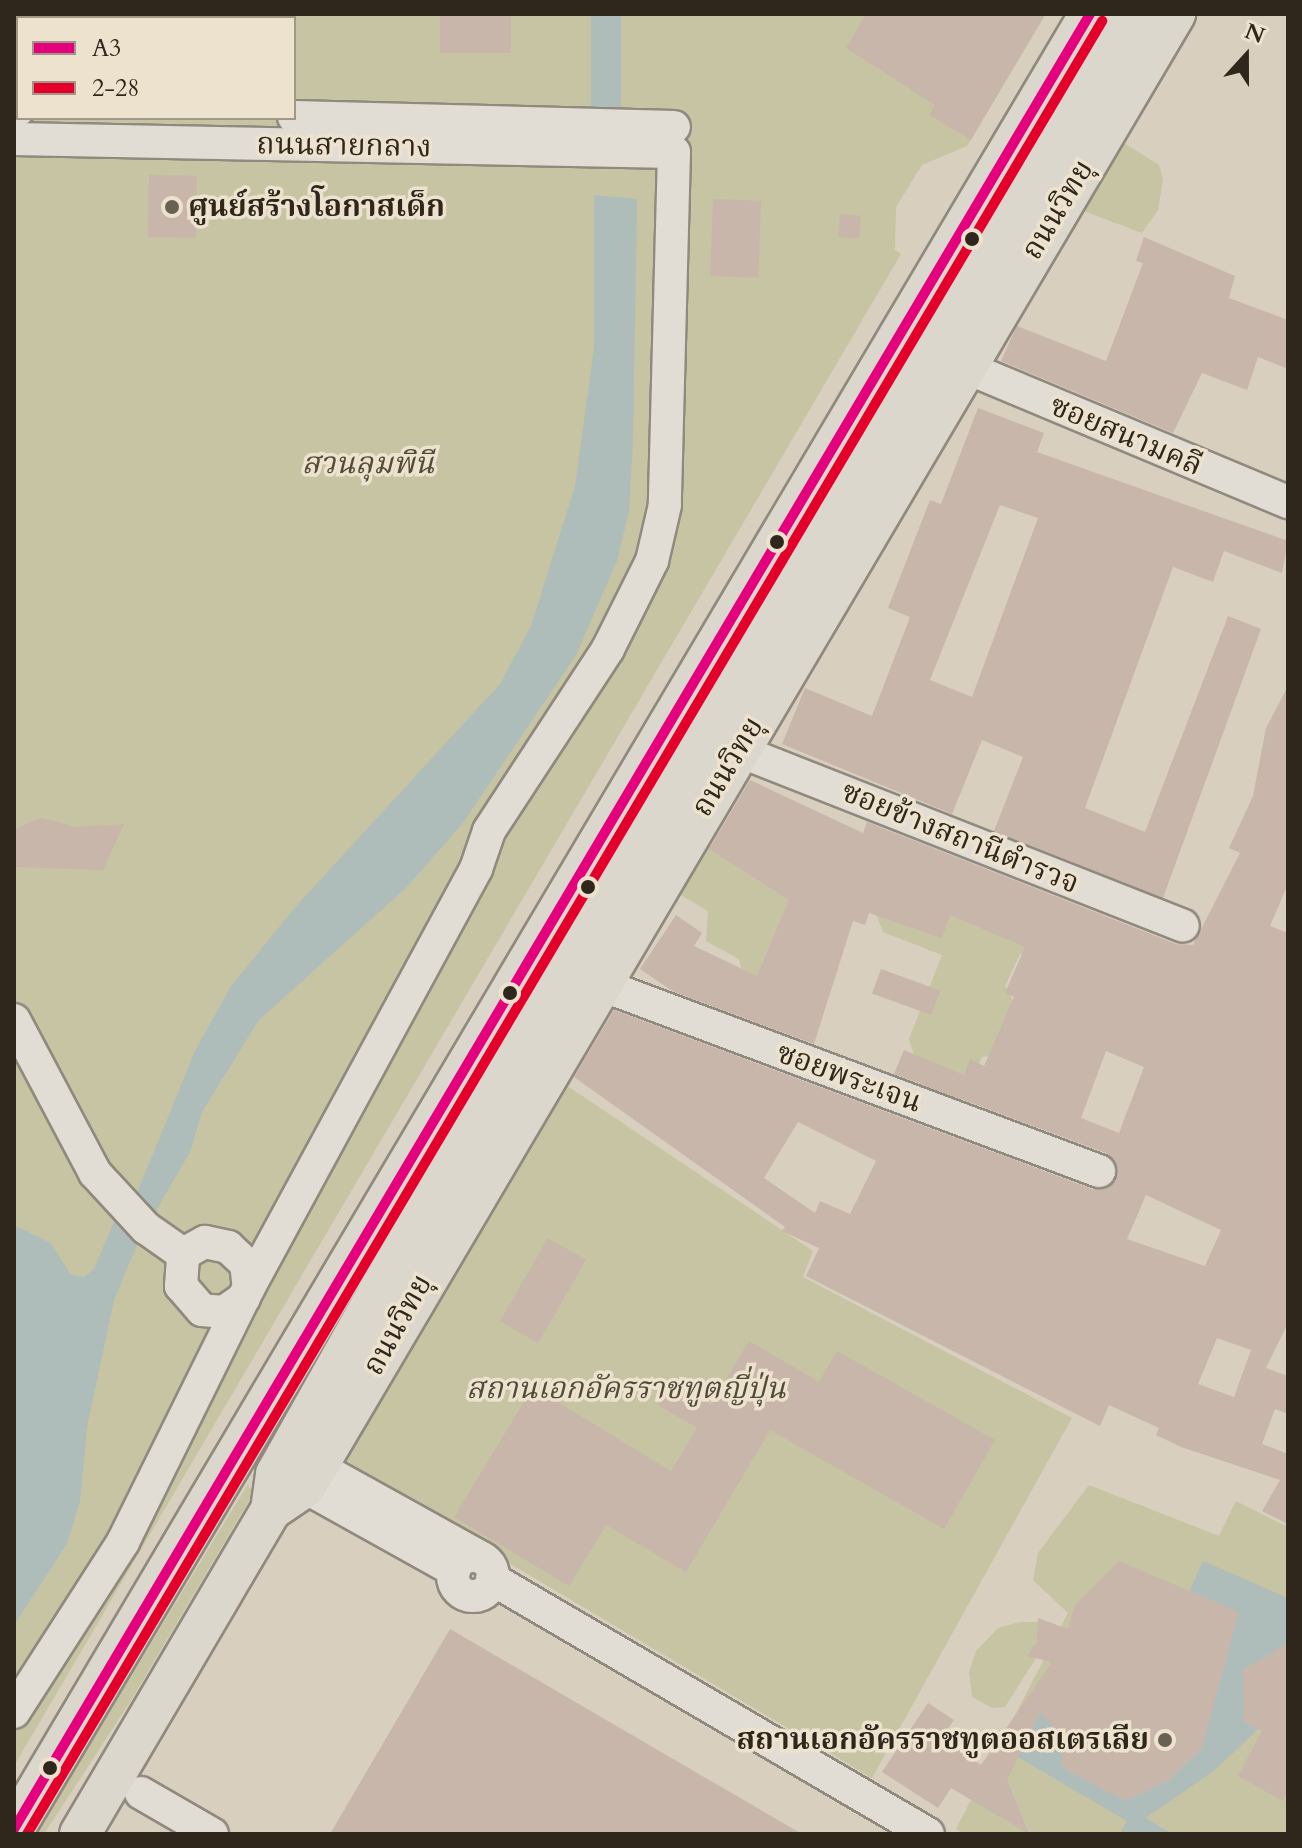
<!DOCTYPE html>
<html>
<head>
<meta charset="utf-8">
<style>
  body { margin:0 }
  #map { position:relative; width:1302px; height:1848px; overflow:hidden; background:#d9cfbe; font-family:Cardo,"Noto Serif Thai",serif }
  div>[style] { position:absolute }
  .green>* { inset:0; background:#c6c4a2 }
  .water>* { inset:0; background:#aebdba; transform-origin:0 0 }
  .building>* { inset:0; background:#c8b6aa; transform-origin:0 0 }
  .roads { filter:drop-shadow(2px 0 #90897e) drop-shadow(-2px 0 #90897e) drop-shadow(0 2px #90897e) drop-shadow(0 -2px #90897e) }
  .minor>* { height:32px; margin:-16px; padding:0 16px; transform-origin:16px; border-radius:16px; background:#e2ddd4 }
  .minor>.ring { margin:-16px; padding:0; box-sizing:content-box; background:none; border:32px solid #e2ddd4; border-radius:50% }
  .major>* { height:40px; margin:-20px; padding:0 20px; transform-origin:20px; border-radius:20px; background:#dcd7cc }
  .bus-1>* { height:10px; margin:-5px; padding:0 5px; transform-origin:5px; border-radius:5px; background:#e5007d }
  .bus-2>* { height:10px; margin:-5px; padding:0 5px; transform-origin:5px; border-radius:5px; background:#e4002b }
  .dots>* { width:22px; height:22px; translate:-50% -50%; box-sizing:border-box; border:4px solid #ede2ce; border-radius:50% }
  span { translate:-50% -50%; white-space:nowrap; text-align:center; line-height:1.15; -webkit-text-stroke:7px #ede2ce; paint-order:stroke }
  .street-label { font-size:30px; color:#2f261c }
  .poi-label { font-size:30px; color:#2f261c; font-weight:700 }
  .left { translate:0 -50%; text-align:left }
  .right { translate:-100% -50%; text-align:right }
  .park-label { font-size:30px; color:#514b38; font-style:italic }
  .frame { position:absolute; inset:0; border:16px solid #2f261c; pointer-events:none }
  .legend { position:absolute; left:16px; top:16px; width:280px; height:104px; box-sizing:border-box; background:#ede2ce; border:2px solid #a19787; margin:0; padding:10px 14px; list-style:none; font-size:24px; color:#2f261c }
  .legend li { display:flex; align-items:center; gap:16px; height:40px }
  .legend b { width:40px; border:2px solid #a19787 }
  .north { position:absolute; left:1206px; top:16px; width:80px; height:80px; -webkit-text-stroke:6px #ede2ce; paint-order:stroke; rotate:21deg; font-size:22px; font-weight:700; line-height:32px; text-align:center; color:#2f261c }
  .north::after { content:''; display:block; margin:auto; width:28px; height:36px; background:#2f261c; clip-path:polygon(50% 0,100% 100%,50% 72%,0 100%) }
</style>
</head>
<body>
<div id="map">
  <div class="green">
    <div style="clip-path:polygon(evenodd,14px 14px,1046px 14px,967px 146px,922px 165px,896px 207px,895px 250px,901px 254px,14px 1766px,14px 14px,18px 18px,294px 18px,294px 118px,18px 118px,18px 18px)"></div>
    <div style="clip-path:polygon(1121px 141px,1159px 165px,1163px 179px,1158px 210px,1142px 233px,1073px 207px)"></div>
    <div style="clip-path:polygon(700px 840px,786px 889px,807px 912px,777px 1004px,745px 983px,739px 959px,706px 941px,708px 911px,674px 891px)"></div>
    <div style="clip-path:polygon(949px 882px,1046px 963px,1020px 954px,1005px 986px,1016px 1006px,999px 1055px,982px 1057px,967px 1092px,949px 1110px,928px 1100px,909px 1039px,942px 955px,883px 932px,874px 909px)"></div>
    <div style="clip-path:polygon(566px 1085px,813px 1251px,803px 1277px,1072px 1418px,872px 1778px,335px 1460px)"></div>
    <div style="clip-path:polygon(248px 1484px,253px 1494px,130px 1702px,44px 1834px,35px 1834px)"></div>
    <div style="clip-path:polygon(1089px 1485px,1219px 1536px,1236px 1501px,1288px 1527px,1286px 1834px,965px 1834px,956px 1829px,1068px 1613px,1033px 1580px,1038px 1553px)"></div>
    <div style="clip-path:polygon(1020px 1622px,1040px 1622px,1043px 1647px,1005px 1707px,992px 1708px,972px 1697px,969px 1672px,976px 1651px,998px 1628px)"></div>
  </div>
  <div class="water">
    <div style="left:591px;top:14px;width:30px;height:93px"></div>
    <div style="clip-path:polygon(594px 195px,637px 199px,633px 440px,629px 511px,617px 561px,576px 655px,463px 823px,407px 887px,259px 1020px,202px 1112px,190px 1152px,140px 1238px,114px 1300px,87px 1427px,80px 1501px,67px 1544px,14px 1625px,14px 1225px,51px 1243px,71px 1275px,84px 1277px,94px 1269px,115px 1219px,137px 1193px,195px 1051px,231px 986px,298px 904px,500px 684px,531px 626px,575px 486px,594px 348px)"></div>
    <div style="clip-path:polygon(1203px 1561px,1288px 1598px,1288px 1680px,1255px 1732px,1216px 1769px,1146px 1818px,1173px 1834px,1120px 1834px,1127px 1821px,1016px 1756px,1066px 1666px,1187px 1597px)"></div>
  </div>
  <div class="building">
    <div style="left:440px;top:14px;width:71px;height:39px"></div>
    <div style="clip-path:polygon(866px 14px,1045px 14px,971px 140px,929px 115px,935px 105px,846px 48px)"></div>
    <div style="left:149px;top:175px;width:48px;height:62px;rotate:1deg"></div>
    <div style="left:713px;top:199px;width:48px;height:77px;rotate:2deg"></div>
    <div style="left:840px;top:214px;width:21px;height:23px;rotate:5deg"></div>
    <div style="clip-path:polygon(1144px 237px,1235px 276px,1229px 298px,1288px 320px,1288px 369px,1258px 357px,1247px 390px,1202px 373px,1173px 433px,1001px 361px,1017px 326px,1106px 361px,1143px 263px,1136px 261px)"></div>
    <div style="clip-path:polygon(evenodd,978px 408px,1044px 433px,1037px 452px,1288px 541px,1282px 573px,1224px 551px,1213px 582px,1173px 567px,1085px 808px,1145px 832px,1228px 616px,1261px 629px,1163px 898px,994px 831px,1023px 757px,982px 740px,952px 814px,782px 744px,805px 688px,872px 716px,910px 617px,888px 608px,930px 500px,941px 504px,978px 408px,1000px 505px,1038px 518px,972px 697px,930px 680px,1000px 505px)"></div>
    <div style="clip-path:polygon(evenodd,1288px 686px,1288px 884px,1270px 926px,1288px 933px,1288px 1323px,1266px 1368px,1288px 1376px,1288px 1414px,1275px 1409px,1262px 1444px,1288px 1454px,1288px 1524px,1262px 1511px,1280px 1480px,1181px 1447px,1156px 1435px,1159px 1428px,1109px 1405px,1100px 1426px,806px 1276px,819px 1248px,782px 1231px,785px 1227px,574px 1077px,614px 1010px,1092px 1189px,1110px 1186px,1118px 1169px,1106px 1153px,894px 1074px,904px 1050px,964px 1075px,970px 1059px,984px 1066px,1014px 997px,1005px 993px,1025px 947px,950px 915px,942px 938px,869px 913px,865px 925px,853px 921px,814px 1044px,674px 992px,640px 969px,676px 915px,702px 933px,694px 946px,757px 976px,789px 900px,709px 849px,750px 780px,863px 833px,867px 822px,1176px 944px,1193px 945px,1240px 853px,1229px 848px,1253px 796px,1266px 728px,1288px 686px,1106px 1051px,1144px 1067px,1119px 1133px,1081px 1118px,1106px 1051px,1288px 686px,798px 1122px,876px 1161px,850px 1214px,820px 1201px,815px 1213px,764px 1178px,798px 1122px,1288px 686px,1146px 1195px,1221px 1230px,1205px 1266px,1127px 1239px,1146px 1195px,1288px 686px,1217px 1338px,1251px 1350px,1234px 1397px,1198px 1384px,1217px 1338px)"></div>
    <div style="clip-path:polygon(41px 818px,77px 827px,124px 824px,103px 870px,14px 867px,14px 829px)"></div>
    <div style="left:881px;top:969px;width:63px;height:26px;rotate:20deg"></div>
    <div style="left:548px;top:1238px;width:44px;height:96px;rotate:30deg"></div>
    <div style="clip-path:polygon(749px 1341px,819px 1382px,837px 1351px,995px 1440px,944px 1529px,770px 1430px,686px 1572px,606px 1525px,569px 1586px,454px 1517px,533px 1387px,671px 1471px,697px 1428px,658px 1405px,672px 1382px,711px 1405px)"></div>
    <div style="clip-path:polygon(1119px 1561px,1239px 1612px,1202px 1748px,1168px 1781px,1125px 1801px,1067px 1770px,1061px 1764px,1064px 1740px,1040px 1712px,1007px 1780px,1029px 1834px,951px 1788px,938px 1808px,882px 1772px,928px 1703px,954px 1720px,941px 1739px,981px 1765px,1052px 1662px,1027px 1656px,1037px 1642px,1038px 1618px,1068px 1629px,1075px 1605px)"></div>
    <div style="clip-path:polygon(450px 1629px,802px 1834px,330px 1834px)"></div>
    <div style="clip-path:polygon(1288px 1643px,1288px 1788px,1283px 1801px,1238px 1776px,1262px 1731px,1244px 1722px,1243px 1670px)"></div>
  </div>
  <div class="roads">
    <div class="minor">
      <div style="left:14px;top:110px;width:4px"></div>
      <div style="left:294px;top:117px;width:380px;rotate:1.5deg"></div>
      <div style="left:14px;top:139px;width:660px;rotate:1.13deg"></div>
      <div style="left:674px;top:152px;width:353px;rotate:91.5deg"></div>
      <div style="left:665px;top:505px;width:57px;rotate:103.1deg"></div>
      <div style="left:652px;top:561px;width:98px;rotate:116.6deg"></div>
      <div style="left:608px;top:649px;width:217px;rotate:123.2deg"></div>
      <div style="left:489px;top:831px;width:40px;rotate:108.9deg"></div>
      <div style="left:476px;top:869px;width:476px;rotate:118.5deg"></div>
      <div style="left:249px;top:1287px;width:284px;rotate:116.3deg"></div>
      <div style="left:123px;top:1542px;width:202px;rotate:122.7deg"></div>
      <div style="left:965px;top:367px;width:350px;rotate:22.7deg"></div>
      <div style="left:737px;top:750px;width:479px;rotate:21.5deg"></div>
      <div style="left:599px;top:984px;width:534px;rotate:20.51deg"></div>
      <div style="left:14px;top:1020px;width:173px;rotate:62.1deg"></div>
      <div style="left:95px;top:1173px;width:75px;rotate:47.2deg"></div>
      <div style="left:146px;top:1228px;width:45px;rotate:35.1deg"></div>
      <div style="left:244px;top:1298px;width:24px;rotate:145deg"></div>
      <div style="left:224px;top:1312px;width:22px;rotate:-175deg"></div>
      <div style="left:202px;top:1310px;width:32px;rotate:-131deg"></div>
      <div style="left:181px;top:1286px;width:32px;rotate:-86deg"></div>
      <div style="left:183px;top:1254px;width:25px;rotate:-29deg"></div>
      <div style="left:205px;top:1242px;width:24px;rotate:12deg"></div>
      <div style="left:228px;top:1247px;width:25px;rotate:43deg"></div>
      <div style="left:246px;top:1264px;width:23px;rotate:83deg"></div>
      <div style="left:316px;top:1466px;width:188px;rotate:29deg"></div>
      <div style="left:305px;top:1487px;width:171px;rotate:29.1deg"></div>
      <div class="ring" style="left:453px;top:1556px;width:8px;height:8px"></div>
      <div style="left:492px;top:1579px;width:505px;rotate:30.32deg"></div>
      <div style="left:141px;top:1793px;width:82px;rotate:30deg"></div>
    </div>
    <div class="major">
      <div style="left:271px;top:1510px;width:41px;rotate:-34.1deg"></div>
      <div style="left:305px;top:1487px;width:1711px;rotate:-59.43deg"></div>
      <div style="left:14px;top:1829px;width:2110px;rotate:-59.34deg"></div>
      <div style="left:80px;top:1834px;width:376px;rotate:-59.5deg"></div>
      <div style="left:271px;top:1510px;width:36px;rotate:-82deg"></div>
      <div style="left:276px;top:1474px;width:244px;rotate:-60.6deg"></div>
      <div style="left:396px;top:1261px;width:1449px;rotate:-59.42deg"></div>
    </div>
  </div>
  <div class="bus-1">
    <div style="left:14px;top:1829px;width:2110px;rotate:-59.34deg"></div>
  </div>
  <div class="bus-2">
    <div style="left:27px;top:1834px;width:2108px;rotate:-59.33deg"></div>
  </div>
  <div class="dots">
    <div style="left:172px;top:207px;background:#6a6155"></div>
    <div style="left:972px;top:239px;background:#2f261c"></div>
    <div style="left:777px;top:542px;background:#2f261c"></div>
    <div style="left:588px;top:887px;background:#2f261c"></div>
    <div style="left:510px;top:993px;background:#2f261c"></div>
    <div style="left:1165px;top:1740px;background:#6a6155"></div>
    <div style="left:50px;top:1768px;background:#2f261c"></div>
  </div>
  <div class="street-label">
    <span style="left:344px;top:146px;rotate:1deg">ถนนสายกลาง</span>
    <span style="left:1058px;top:210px;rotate:-59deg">ถนนวิทยุ</span>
    <span style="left:1126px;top:436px;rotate:23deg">ซอยสนามคลี</span>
    <span style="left:728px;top:767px;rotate:-59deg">ถนนวิทยุ</span>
    <span style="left:960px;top:838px;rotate:22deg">ซอยข้างสถานีตำรวจ</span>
    <span style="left:849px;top:1078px;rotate:20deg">ซอยพระเจน</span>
    <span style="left:398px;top:1325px;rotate:-61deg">ถนนวิทยุ</span>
  </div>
  <div class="poi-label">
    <span class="left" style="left:188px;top:207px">ศูนย์สร้างโอกาสเด็ก</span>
    <span class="right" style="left:1149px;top:1740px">สถานเอกอัครราชทูตออสเตรเลีย</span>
  </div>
  <div class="park-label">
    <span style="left:368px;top:464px">สวนลุมพินี</span>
    <span style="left:626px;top:1389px">สถานเอกอัครราชทูตญี่ปุ่น</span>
  </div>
  <div class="frame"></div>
  <ul class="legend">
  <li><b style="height:10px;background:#e5007d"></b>A3</li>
  <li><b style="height:10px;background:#e4002b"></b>2-28</li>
  </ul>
  <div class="north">N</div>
</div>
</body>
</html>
